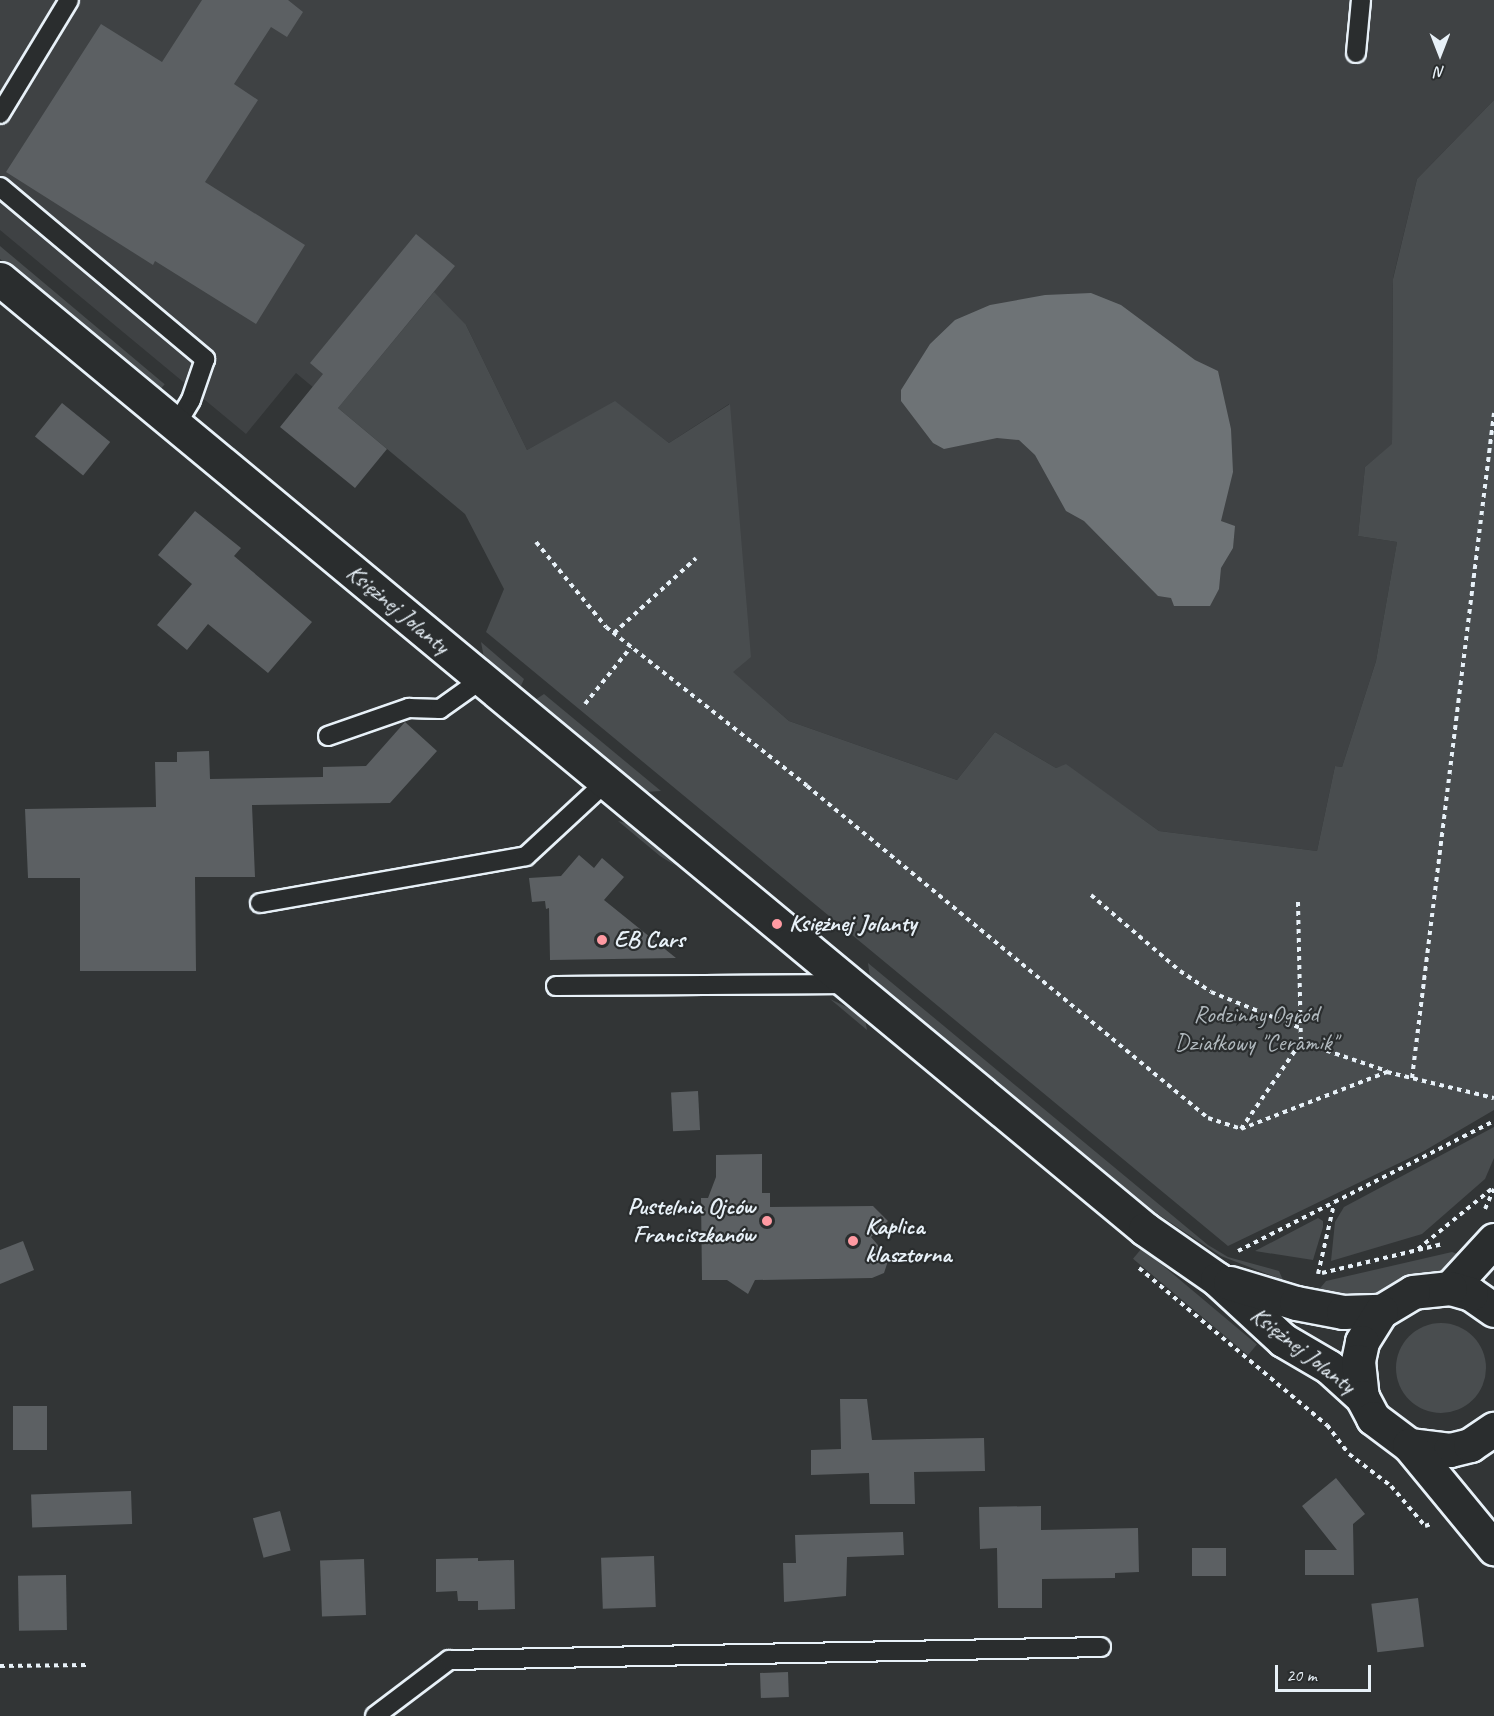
<!DOCTYPE html>
<html>
<head>
<meta charset="utf-8">
<style>
  body { margin:0 }
  #map { position:relative; width:1494px; height:1716px; overflow:hidden; background:#323536; font-family:Caveat,sans-serif }
  div>[style] { position:absolute }
  .built>* { inset:0; background:#3f4244 }
  .green>* { inset:0; background:#494d4f; transform-origin:0 0 }
  .round { border-radius:50% }
  .water>* { inset:0; background:#6e7376 }
  .building>* { inset:0; background:#5c6063; transform-origin:0 0 }
  .path>* { height:4px; margin-top:-2px; transform-origin:0; background:repeating-linear-gradient(90deg,#e8f1f8 0 4.5px,transparent 0 9px) }
  .roads { filter:drop-shadow(2px 0 #e8f1f8) drop-shadow(-2px 0 #e8f1f8) drop-shadow(0 2px #e8f1f8) drop-shadow(0 -2px #e8f1f8) }
  .lane>* { height:18px; margin:-9px; padding:0 9px; transform-origin:9px; border-radius:9px; background:#2a2d2e }
  .secondary>* { height:33px; margin:-16.5px; padding:0 16.5px; transform-origin:16.5px; border-radius:16.5px; background:#2a2d2e }
  .dots>* { width:16px; height:16px; translate:-50% -50%; box-sizing:border-box; border:3px solid #2a2d2e; border-radius:50% }
  span { translate:-50% -50%; white-space:nowrap; text-align:center; line-height:1.15; -webkit-text-stroke:4.5px #2a2d2e; paint-order:stroke }
  .street-label { font-size:24px; color:#e8f1f8 }
  .poi-label { font-size:24px; color:#e8f1f8; font-weight:700 }
  .left { translate:0 -50%; text-align:left }
  .right { translate:-100% -50%; text-align:right }
  .park-label { font-size:24px; color:#b0b8bd }
  .north { position:absolute; left:1410px; top:24px; width:60px; height:60px; -webkit-text-stroke:4px #2a2d2e; paint-order:stroke; rotate:180deg; font-size:16px; font-weight:700; line-height:24px; text-align:center; color:#e8f1f8 }
  .north::after { content:''; display:block; margin:auto; width:21px; height:27px; background:#e8f1f8; clip-path:polygon(50% 0,100% 100%,50% 72%,0 100%) }
  .scale { position:absolute; left:1275px; top:1665px; width:96px; height:27px; box-sizing:border-box; border:3px solid #e8f1f8; border-top:0; padding-left:8px; font-size:18px; line-height:21px; white-space:nowrap; color:#e8f1f8; -webkit-text-stroke:4px #2a2d2e; paint-order:stroke }
</style>
</head>
<body>
<div id="map">
  <div class="built">
    <div style="clip-path:polygon(0 0,1494px 0,1494px 100px,1417px 179px,1393px 278px,1392px 445px,1365px 467px,1358px 536px,1397px 542px,1376px 661px,1342px 767px,1335px 766px,1317px 851px,1159px 831px,1066px 765px,1056px 768px,995px 732px,957px 780px,789px 721px,732px 672px,736px 491px,729px 404px,669px 443px,615px 402px,527px 450px,466px 325px,338px 408px,296px 373px,246px 434px,0 230px)"></div>
  </div>
  <div class="green">
    <div style="clip-path:polygon(1494px 100px,1494px 1110px,1424px 1151px,1228px 1246px,486px 632px,504px 589px,465px 514px,338px 408px,434px 292px,466px 325px,527px 450px,615px 401px,669px 443px,730px 404px,751px 657px,733px 672px,789px 721px,957px 780px,995px 732px,1056px 768px,1066px 764px,1159px 831px,1317px 851px,1335px 766px,1342px 767px,1376px 661px,1397px 542px,1358px 536px,1365px 467px,1392px 444px,1393px 279px,1417px 179px)"></div>
    <div style="left:0;top:246px;width:215px;height:10px;rotate:40deg"></div>
    <div style="clip-path:polygon(481px 642px,524px 679px,520px 688px,484px 658px)"></div>
    <div style="clip-path:polygon(544px 694px,661px 791px,644px 792px,535px 700px)"></div>
    <div style="clip-path:polygon(618px 821px,630px 824px,676px 866px,660px 856px)"></div>
    <div style="clip-path:polygon(868px 963px,1208px 1245px,1228px 1257px,1279px 1271px,1283px 1280px,1221px 1256px,1156px 1213px,870px 977px)"></div>
    <div style="clip-path:polygon(830px 999px,857px 1012px,865px 1019px,867px 1030px)"></div>
    <div style="clip-path:polygon(1494px 1127px,1494px 1158px,1485px 1179px,1422px 1234px,1331px 1261px,1335px 1222px,1344px 1207px)"></div>
    <div style="clip-path:polygon(1318px 1218px,1323px 1221px,1323px 1227px,1313px 1260px,1255px 1251px)"></div>
    <div style="left:1142px;top:1248px;width:150px;height:14px;rotate:40deg"></div>
    <div style="clip-path:polygon(1452px 1252px,1467px 1257px,1440px 1275px,1380px 1293px,1358px 1296px,1317px 1292px,1326px 1281px)"></div>
    <div class="round" style="left:1396px;top:1323px;width:90px;height:90px"></div>
  </div>
  <div class="water">
    <div style="clip-path:polygon(1091px 293px,1121px 305px,1195px 360px,1218px 371px,1231px 429px,1233px 472px,1221px 521px,1235px 526px,1233px 548px,1221px 568px,1219px 589px,1210px 606px,1174px 606px,1171px 598px,1158px 596px,1084px 521px,1066px 511px,1035px 455px,1019px 440px,997px 438px,944px 449px,933px 443px,901px 401px,901px 390px,930px 344px,955px 320px,990px 305px,1045px 295px)"></div>
  </div>
  <div class="building">
    <div style="clip-path:polygon(202px 0,288px 0,303px 12px,287px 37px,271px 27px,234px 84px,258px 100px,205px 182px,305px 245px,256px 324px,155px 261px,153px 265px,6px 172px,101px 24px,162px 62px)"></div>
    <div style="clip-path:polygon(416px 234px,455px 266px,338px 408px,387px 449px,355px 488px,280px 427px,323px 374px,310px 363px)"></div>
    <div style="left:62px;top:403px;width:62px;height:43px;rotate:39deg"></div>
    <div style="clip-path:polygon(195px 511px,241px 548px,234px 556px,312px 622px,268px 673px,208px 624px,187px 650px,157px 625px,192px 584px,158px 555px)"></div>
    <div style="clip-path:polygon(405px 722px,437px 751px,390px 803px,252px 805px,255px 877px,195px 877px,196px 971px,80px 971px,80px 878px,28px 878px,25px 809px,156px 807px,155px 762px,177px 762px,177px 752px,209px 751px,210px 779px,323px 777px,323px 767px,366px 766px)"></div>
    <div style="clip-path:polygon(579px 855px,594px 868px,602px 858px,624px 877px,604px 900px,676px 958px,550px 960px,549px 908px,546px 909px,545px 901px,532px 902px,529px 878px,561px 876px)"></div>
    <div style="left:698px;top:1091px;width:39px;height:27px;rotate:87deg"></div>
    <div style="clip-path:polygon(762px 1154px,762px 1193px,770px 1193px,770px 1207px,873px 1206px,888px 1221px,871px 1237px,889px 1258px,884px 1273px,872px 1278px,755px 1280px,748px 1294px,727px 1280px,702px 1280px,701px 1198px,708px 1198px,716px 1177px,716px 1155px)"></div>
    <div style="clip-path:polygon(23px 1241px,34px 1270px,0 1284px,0 1250px)"></div>
    <div style="clip-path:polygon(840px 1399px,867px 1399px,872px 1440px,984px 1438px,985px 1471px,914px 1472px,915px 1504px,870px 1504px,869px 1473px,811px 1475px,811px 1450px,841px 1449px)"></div>
    <div style="left:47px;top:1406px;width:44px;height:34px;rotate:90deg"></div>
    <div style="clip-path:polygon(1336px 1478px,1365px 1514px,1353px 1524px,1354px 1575px,1305px 1575px,1305px 1550px,1337px 1550px,1302px 1506px)"></div>
    <div style="left:131px;top:1491px;width:33px;height:100px;rotate:88deg"></div>
    <div style="clip-path:polygon(1041px 1506px,1041px 1530px,1138px 1528px,1139px 1572px,1115px 1573px,1115px 1578px,1042px 1579px,1042px 1608px,998px 1608px,997px 1548px,980px 1549px,979px 1507px)"></div>
    <div style="left:280px;top:1511px;width:41px;height:28px;rotate:75deg"></div>
    <div style="clip-path:polygon(903px 1532px,904px 1555px,847px 1557px,846px 1596px,784px 1602px,783px 1563px,796px 1563px,795px 1535px)"></div>
    <div style="left:1226px;top:1548px;width:28px;height:34px;rotate:90deg"></div>
    <div style="left:654px;top:1556px;width:51px;height:53px;rotate:88deg"></div>
    <div style="clip-path:polygon(478px 1558px,478px 1561px,514px 1560px,515px 1609px,478px 1610px,478px 1601px,458px 1601px,457px 1591px,436px 1592px,436px 1559px)"></div>
    <div style="left:364px;top:1559px;width:56px;height:44px;rotate:88deg"></div>
    <div style="left:66px;top:1575px;width:55px;height:48px;rotate:89deg"></div>
    <div style="left:1418px;top:1598px;width:49px;height:47px;rotate:83deg"></div>
    <div style="left:788px;top:1672px;width:25px;height:28px;rotate:88deg"></div>
  </div>
  <div class="path">
    <div style="left:536px;top:542px;width:110px;rotate:50.5deg"></div>
    <div style="left:606px;top:627px;width:256px;rotate:38.3deg"></div>
    <div style="left:807px;top:786px;width:521px;rotate:39.62deg"></div>
    <div style="left:1208px;top:1118px;width:35px;rotate:18deg"></div>
    <div style="left:1241px;top:1129px;width:157px;rotate:-21.3deg"></div>
    <div style="left:1387px;top:1072px;width:110px;rotate:13.7deg"></div>
    <div style="left:614px;top:633px;width:111px;rotate:-42.4deg"></div>
    <div style="left:585px;top:704px;width:73px;rotate:-51.1deg"></div>
    <div style="left:1091px;top:895px;width:117px;rotate:40.5deg"></div>
    <div style="left:1180px;top:971px;width:37px;rotate:34deg"></div>
    <div style="left:1211px;top:992px;width:96px;rotate:22deg"></div>
    <div style="left:1298px;top:902px;width:140px;rotate:88.8deg"></div>
    <div style="left:1412px;top:1078px;width:670px;rotate:-82.97deg"></div>
    <div style="left:1241px;top:1129px;width:106px;rotate:-55.4deg"></div>
    <div style="left:1301px;top:1042px;width:91px;rotate:18.6deg"></div>
    <div style="left:1485px;top:1209px;width:22px;rotate:-66deg"></div>
    <div style="left:1418px;top:1249px;width:98px;rotate:-39.2deg"></div>
    <div style="left:1238px;top:1251px;width:287px;rotate:-26.9deg"></div>
    <div style="left:1139px;top:1268px;width:245px;rotate:39.9deg"></div>
    <div style="left:1327px;top:1425px;width:36px;rotate:53deg"></div>
    <div style="left:1349px;top:1454px;width:53px;rotate:37.3deg"></div>
    <div style="left:1391px;top:1486px;width:52px;rotate:49.6deg"></div>
    <div style="left:1425px;top:1526px;width:6px;rotate:-18deg"></div>
    <div style="left:1322px;top:1273px;width:124px;rotate:-13.5deg"></div>
    <div style="left:1318px;top:1274px;width:72px;rotate:-77.1deg"></div>
    <div style="left:0;top:1666px;width:88px;rotate:-0.7deg"></div>
  </div>
  <div class="roads">
    <div class="lane">
      <div style="left:1356px;top:53px;width:53px;rotate:-84.6deg"></div>
      <div style="left:0;top:114px;width:133px;rotate:-58.8deg"></div>
      <div style="left:0;top:187px;width:268px;rotate:40deg"></div>
      <div style="left:205px;top:359px;width:43px;rotate:108.9deg"></div>
      <div style="left:191px;top:400px;width:29px;rotate:121deg"></div>
      <div style="left:328px;top:736px;width:86px;rotate:-19.1deg"></div>
      <div style="left:409px;top:708px;width:31px;rotate:2deg"></div>
      <div style="left:440px;top:709px;width:52px;rotate:-35.5deg"></div>
      <div style="left:260px;top:903px;width:270px;rotate:-10deg"></div>
      <div style="left:526px;top:856px;width:109px;rotate:-42.8deg"></div>
      <div style="left:556px;top:986px;width:293px;rotate:-0.4deg"></div>
      <div style="left:375px;top:1716px;width:93px;rotate:-37.1deg"></div>
      <div style="left:449px;top:1660px;width:652px;rotate:-1.14deg"></div>
    </div>
    <div class="secondary">
      <div style="left:0;top:279px;width:1488px;rotate:39.68deg"></div>
      <div style="left:1145px;top:1229px;width:88px;rotate:34.8deg"></div>
      <div style="left:1217px;top:1279px;width:90px;rotate:42.7deg"></div>
      <div style="left:1283px;top:1340px;width:53px;rotate:30.4deg"></div>
      <div style="left:1329px;top:1367px;width:45px;rotate:42.3deg"></div>
      <div style="left:1230px;top:1283px;width:69px;rotate:16.9deg"></div>
      <div style="left:1296px;top:1303px;width:48px;rotate:10.8deg"></div>
      <div style="left:1343px;top:1312px;width:38px;rotate:-2deg"></div>
      <div style="left:1450px;top:1288px;width:65px;rotate:-47.5deg"></div>
      <div style="left:1494px;top:1310px;width:28px;rotate:-145deg"></div>
      <div style="left:1471px;top:1294px;width:22px;rotate:-164deg"></div>
      <div style="left:1450px;top:1288px;width:37px;rotate:174deg"></div>
      <div style="left:1413px;top:1292px;width:37px;rotate:149deg"></div>
      <div style="left:1381px;top:1311px;width:36px;rotate:122deg"></div>
      <div style="left:1362px;top:1342px;width:19px;rotate:102deg"></div>
      <div style="left:1358px;top:1361px;width:36px;rotate:84deg"></div>
      <div style="left:1362px;top:1397px;width:24px;rotate:62deg"></div>
      <div style="left:1373px;top:1418px;width:45px;rotate:36.9deg"></div>
      <div style="left:1409px;top:1445px;width:41px;rotate:7deg"></div>
      <div style="left:1450px;top:1450px;width:21px;rotate:-14deg"></div>
      <div style="left:1470px;top:1445px;width:29px;rotate:-34deg"></div>
      <div style="left:1409px;top:1445px;width:134px;rotate:50.5deg"></div>
    </div>
  </div>
  <div class="dots">
    <div style="left:777px;top:924px;background:#ff9aa2"></div>
    <div style="left:602px;top:940px;background:#ff9aa2"></div>
    <div style="left:767px;top:1221px;background:#ff9aa2"></div>
    <div style="left:853px;top:1241px;background:#ff9aa2"></div>
  </div>
  <div class="street-label">
    <span style="left:398px;top:609px;rotate:40deg">Księżnej Jolanty</span>
    <span style="left:1303px;top:1350px;rotate:38deg">Księżnej Jolanty</span>
  </div>
  <div class="poi-label">
    <span class="left" style="left:789px;top:924px">Księżnej Jolanty</span>
    <span class="left" style="left:614px;top:940px">EB Cars</span>
    <span class="right" style="left:755px;top:1221px">Pustelnia Ojców<br>Franciszkanów</span>
    <span class="left" style="left:865px;top:1241px">Kaplica<br>klasztorna</span>
  </div>
  <div class="park-label">
    <span style="left:1256px;top:1029px">Rodzinny Ogród<br>Działkowy "Ceramik"</span>
  </div>
  <div class="north">N</div>
  <div class="scale">20 m</div>
</div>
</body>
</html>
